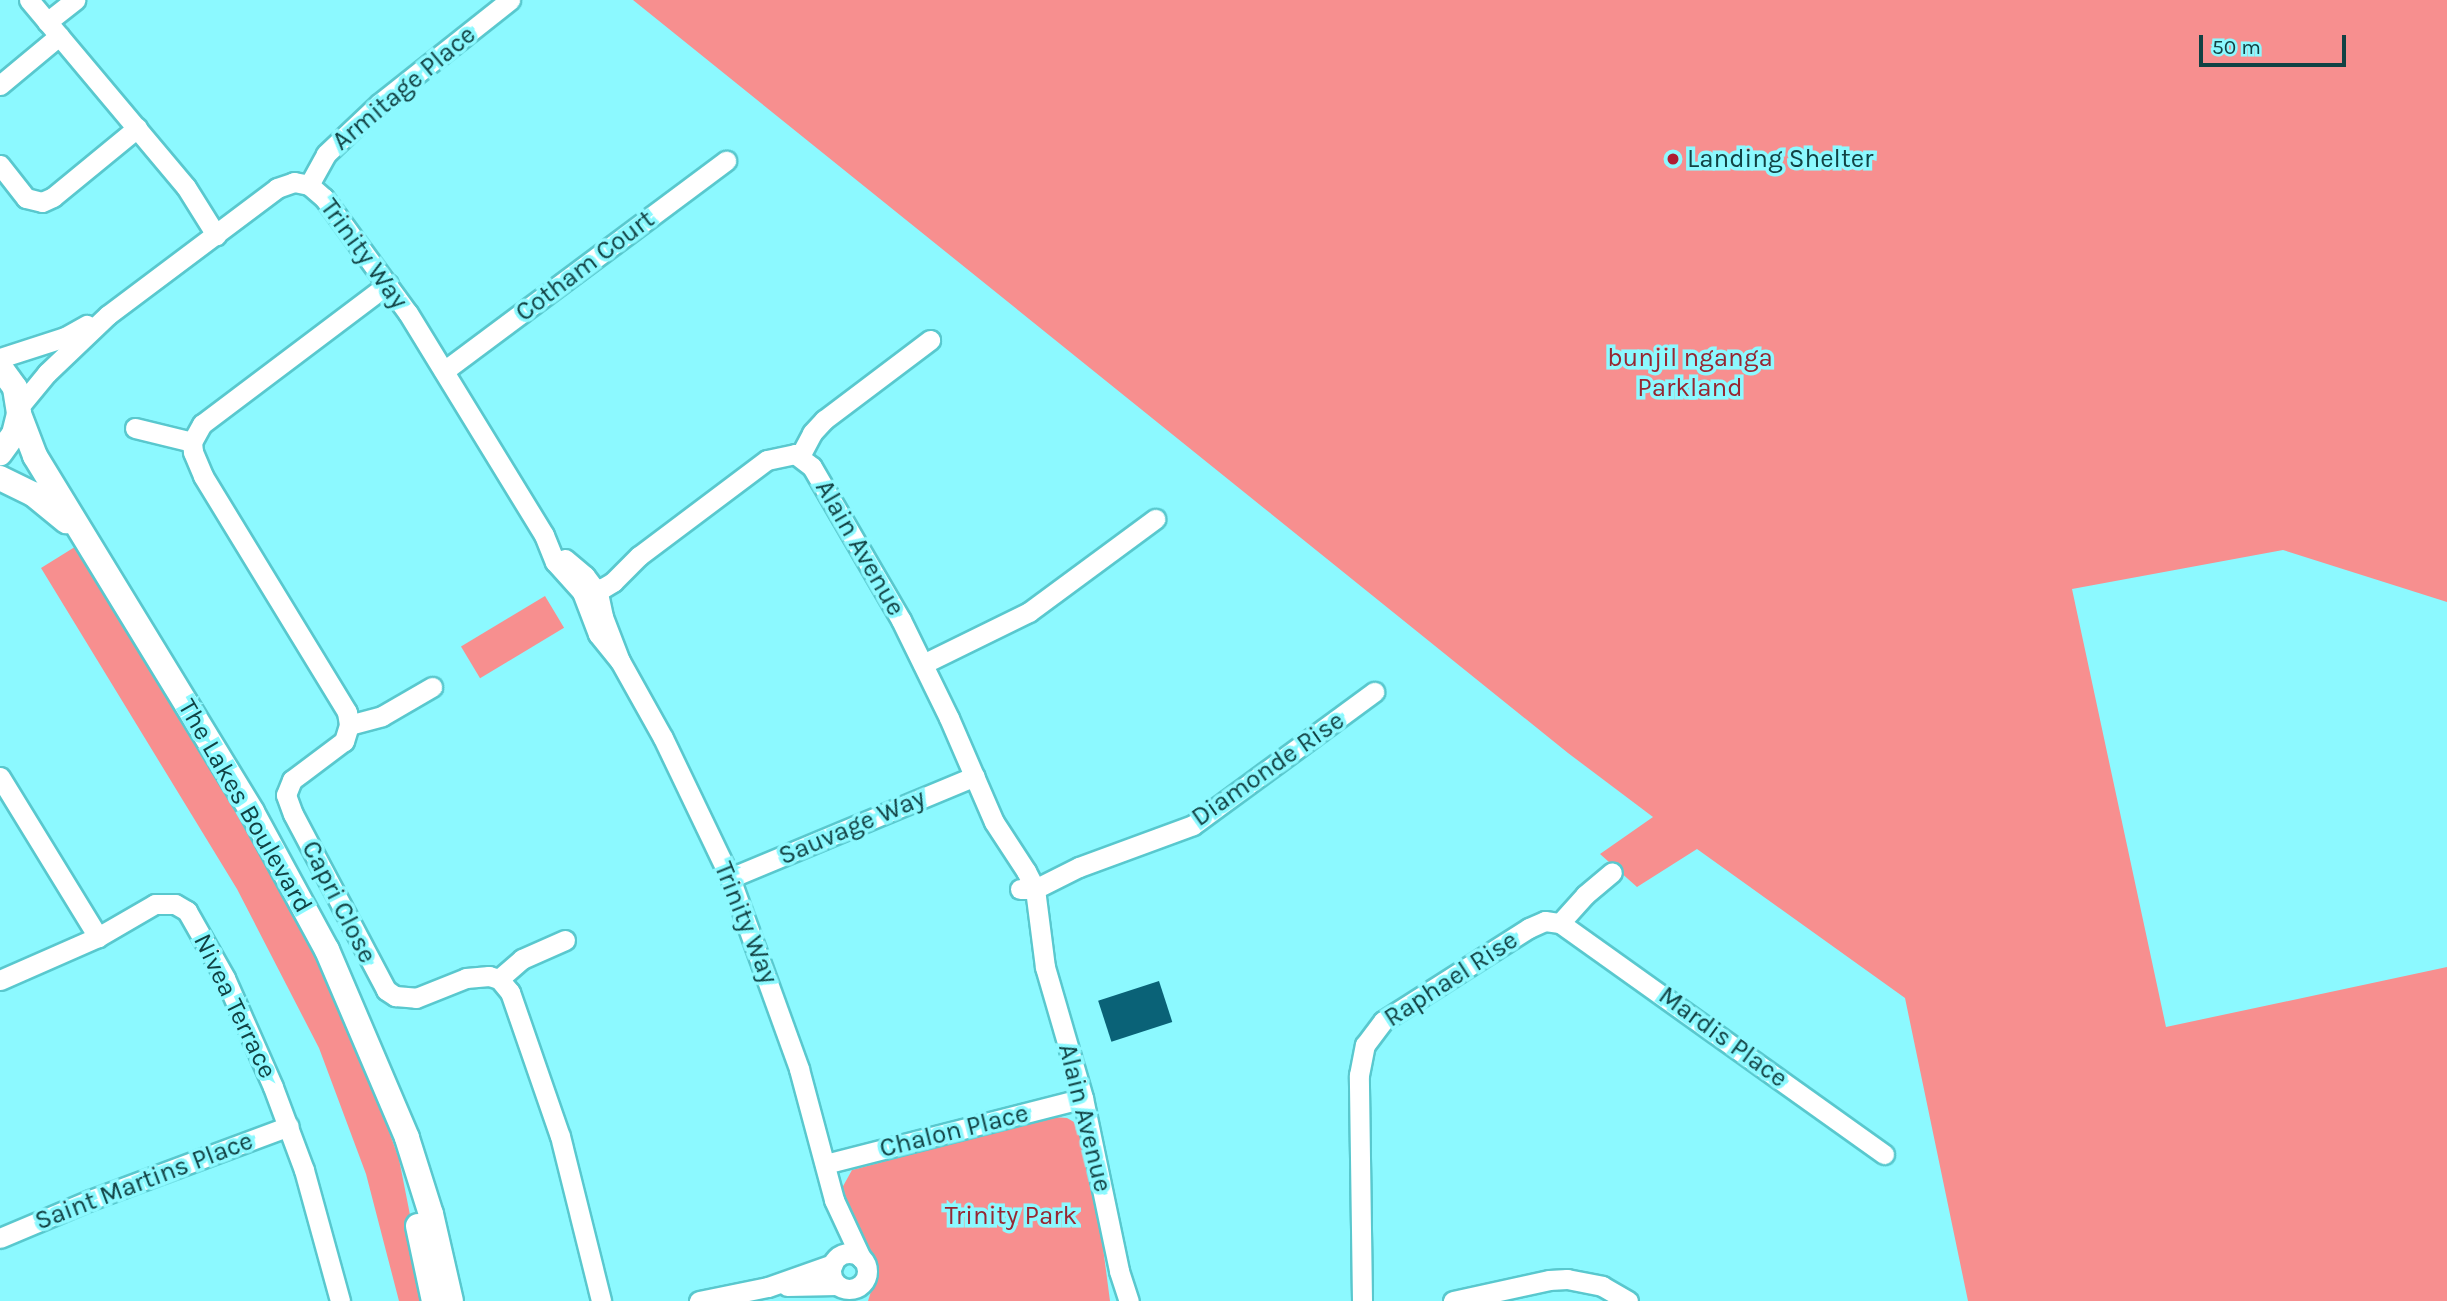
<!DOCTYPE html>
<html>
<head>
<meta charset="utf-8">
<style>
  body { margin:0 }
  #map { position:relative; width:2447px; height:1301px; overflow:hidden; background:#8cf9ff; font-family:Karla,sans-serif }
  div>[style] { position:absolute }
  .green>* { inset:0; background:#f78f8f; transform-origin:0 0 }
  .building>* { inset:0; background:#0a6277; transform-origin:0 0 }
  .roads { filter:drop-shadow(2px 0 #59c8ce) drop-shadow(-2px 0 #59c8ce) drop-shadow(0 2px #59c8ce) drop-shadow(0 -2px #59c8ce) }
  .minor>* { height:19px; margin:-9.5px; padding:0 9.5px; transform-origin:9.5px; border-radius:9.5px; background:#fff }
  .minor>.ring { margin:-9.5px; padding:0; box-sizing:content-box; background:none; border:19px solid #fff; border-radius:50% }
  .tertiary>* { height:24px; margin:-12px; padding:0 12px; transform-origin:12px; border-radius:12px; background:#fff }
  .dots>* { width:19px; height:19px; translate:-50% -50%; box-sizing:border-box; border:4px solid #8cf9ff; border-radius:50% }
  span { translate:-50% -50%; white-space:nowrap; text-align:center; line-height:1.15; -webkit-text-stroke:7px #8cf9ff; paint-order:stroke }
  .street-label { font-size:26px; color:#114244 }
  .poi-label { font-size:26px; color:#114244 }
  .left { translate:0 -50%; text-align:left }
  .park-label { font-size:26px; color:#972732 }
  .scale { position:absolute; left:2199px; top:35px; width:147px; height:32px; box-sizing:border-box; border:4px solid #114244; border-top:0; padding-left:9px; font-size:21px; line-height:24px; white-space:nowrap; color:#114244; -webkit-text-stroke:5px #8cf9ff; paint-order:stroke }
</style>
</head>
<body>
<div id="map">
  <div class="green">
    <div style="clip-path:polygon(633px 0,2447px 0,2447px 602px,2283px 550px,2072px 589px,2166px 1027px,2447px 967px,2447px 1301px,1968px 1301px,1905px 998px,1697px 849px,1637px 887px,1600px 854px,1653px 817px,1568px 753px)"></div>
    <div style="clip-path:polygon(78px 545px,272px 868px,355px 1037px,399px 1159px,427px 1301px,399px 1301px,366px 1174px,319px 1048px,237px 889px,41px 568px)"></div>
    <div style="left:545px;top:596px;width:37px;height:98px;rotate:59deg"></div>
    <div style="clip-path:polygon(1053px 1117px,1067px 1118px,1074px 1122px,1081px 1139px,1099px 1217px,1110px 1301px,868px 1301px,874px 1282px,874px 1263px,851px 1223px,842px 1188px,852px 1170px)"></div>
  </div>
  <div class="building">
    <div style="left:1159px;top:981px;width:43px;height:64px;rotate:72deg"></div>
  </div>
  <div class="roads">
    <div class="minor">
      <div style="left:29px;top:0;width:244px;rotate:50deg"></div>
      <div style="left:186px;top:187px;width:57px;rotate:58deg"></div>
      <div style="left:47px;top:22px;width:36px;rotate:-38deg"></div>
      <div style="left:0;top:85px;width:77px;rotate:-39.7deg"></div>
      <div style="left:0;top:165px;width:42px;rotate:51.8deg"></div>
      <div style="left:26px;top:198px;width:16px;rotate:14deg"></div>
      <div style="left:42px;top:202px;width:12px;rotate:-24deg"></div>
      <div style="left:53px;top:197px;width:109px;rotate:-39.4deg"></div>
      <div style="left:309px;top:185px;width:35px;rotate:-61deg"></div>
      <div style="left:326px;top:154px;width:74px;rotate:-43.4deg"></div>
      <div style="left:380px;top:103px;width:166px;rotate:-38.4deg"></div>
      <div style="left:388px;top:284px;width:233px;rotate:143deg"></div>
      <div style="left:202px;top:424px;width:21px;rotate:119deg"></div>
      <div style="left:192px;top:442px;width:10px;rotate:84deg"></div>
      <div style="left:193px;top:452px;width:26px;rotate:67deg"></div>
      <div style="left:203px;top:476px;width:276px;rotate:58.6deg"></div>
      <div style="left:347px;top:712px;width:13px;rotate:81deg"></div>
      <div style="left:349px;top:725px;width:17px;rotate:107deg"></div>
      <div style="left:344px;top:741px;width:65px;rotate:143.1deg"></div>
      <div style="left:292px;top:780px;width:16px;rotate:112deg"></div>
      <div style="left:286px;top:795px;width:20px;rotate:70deg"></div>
      <div style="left:293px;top:814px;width:199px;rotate:62.1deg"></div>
      <div style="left:386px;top:990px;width:11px;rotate:34deg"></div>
      <div style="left:395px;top:996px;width:21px;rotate:5deg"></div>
      <div style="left:416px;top:998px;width:54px;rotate:-21.8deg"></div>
      <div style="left:466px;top:978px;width:23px;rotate:-5deg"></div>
      <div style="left:489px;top:976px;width:10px;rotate:17deg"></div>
      <div style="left:499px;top:979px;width:17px;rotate:50deg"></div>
      <div style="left:510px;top:992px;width:152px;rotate:70.9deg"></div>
      <div style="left:560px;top:1136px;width:170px;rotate:76deg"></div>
      <div style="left:0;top:358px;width:68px;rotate:-17.9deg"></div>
      <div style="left:65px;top:337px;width:25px;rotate:-29deg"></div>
      <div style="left:444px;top:371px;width:352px;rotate:-36.7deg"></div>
      <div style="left:19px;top:407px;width:44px;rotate:-50.5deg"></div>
      <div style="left:47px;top:373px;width:84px;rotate:-43.6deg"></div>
      <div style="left:108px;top:315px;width:211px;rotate:-36.9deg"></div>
      <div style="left:277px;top:188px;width:18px;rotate:-19deg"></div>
      <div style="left:294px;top:182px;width:15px;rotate:11deg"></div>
      <div style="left:309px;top:185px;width:20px;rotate:41deg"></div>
      <div style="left:324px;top:198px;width:142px;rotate:53.9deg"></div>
      <div style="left:408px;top:313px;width:260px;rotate:58.5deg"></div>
      <div style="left:544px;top:535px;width:29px;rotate:68deg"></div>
      <div style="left:555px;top:562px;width:40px;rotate:48deg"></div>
      <div style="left:582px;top:592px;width:45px;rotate:69.1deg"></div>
      <div style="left:598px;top:634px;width:35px;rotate:51deg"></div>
      <div style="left:135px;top:428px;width:59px;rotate:13.8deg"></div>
      <div style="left:800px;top:456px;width:26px;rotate:-62deg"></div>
      <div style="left:812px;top:433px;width:18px;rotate:-47deg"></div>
      <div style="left:824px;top:420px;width:133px;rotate:-37deg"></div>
      <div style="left:565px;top:559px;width:26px;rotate:40deg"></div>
      <div style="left:585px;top:576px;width:21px;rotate:53deg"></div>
      <div style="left:598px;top:593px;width:25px;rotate:78deg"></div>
      <div style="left:603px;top:617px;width:47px;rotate:68.9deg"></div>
      <div style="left:620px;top:661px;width:88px;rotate:60.8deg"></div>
      <div style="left:663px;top:738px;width:155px;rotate:64.4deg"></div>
      <div style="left:730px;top:878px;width:203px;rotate:70.1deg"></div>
      <div style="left:799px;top:1069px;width:136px;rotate:75deg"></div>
      <div style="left:834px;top:1200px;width:64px;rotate:65deg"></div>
      <div style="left:582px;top:592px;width:21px;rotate:-11deg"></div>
      <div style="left:603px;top:588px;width:12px;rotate:-31deg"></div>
      <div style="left:613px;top:582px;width:37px;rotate:-45deg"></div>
      <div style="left:639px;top:556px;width:160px;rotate:-36.9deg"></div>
      <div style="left:767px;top:460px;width:29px;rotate:-12deg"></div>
      <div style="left:795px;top:454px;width:21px;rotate:37deg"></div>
      <div style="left:812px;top:467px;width:177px;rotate:59.8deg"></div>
      <div style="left:901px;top:620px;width:109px;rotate:63.9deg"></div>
      <div style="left:949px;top:718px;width:113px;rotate:66.6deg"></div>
      <div style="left:994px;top:822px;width:59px;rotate:56.9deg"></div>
      <div style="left:1026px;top:871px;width:20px;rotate:63deg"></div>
      <div style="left:1035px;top:889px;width:79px;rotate:82.7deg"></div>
      <div style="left:1045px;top:967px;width:136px;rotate:73.8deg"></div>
      <div style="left:1083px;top:1098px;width:177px;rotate:78.2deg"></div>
      <div style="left:1119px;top:1271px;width:32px;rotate:72deg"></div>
      <div style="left:923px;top:664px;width:118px;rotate:-26.1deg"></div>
      <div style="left:1029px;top:612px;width:157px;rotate:-36.4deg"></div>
      <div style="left:349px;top:725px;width:34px;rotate:-15deg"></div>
      <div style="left:382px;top:716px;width:58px;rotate:-30.1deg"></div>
      <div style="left:0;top:777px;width:188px;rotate:58.5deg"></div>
      <div style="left:730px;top:878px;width:265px;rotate:-22.6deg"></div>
      <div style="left:1020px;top:889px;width:15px"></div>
      <div style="left:1035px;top:889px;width:49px;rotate:-26.6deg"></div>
      <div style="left:1079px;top:867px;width:121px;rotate:-20.2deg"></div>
      <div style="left:1193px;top:825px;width:225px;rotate:-36.3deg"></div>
      <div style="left:1560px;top:923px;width:398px;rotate:35.5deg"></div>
      <div style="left:499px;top:979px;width:30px;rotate:-41deg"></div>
      <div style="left:522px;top:959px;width:47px;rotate:-23.8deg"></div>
      <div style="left:0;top:980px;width:107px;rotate:-23.7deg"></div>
      <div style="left:98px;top:937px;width:66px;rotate:-30.1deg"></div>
      <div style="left:155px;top:904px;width:20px"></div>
      <div style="left:175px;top:904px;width:14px;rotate:30deg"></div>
      <div style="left:187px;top:911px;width:77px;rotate:60.4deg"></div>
      <div style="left:225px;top:978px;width:119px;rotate:66.2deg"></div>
      <div style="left:273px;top:1087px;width:89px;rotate:69.5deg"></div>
      <div style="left:304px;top:1170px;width:136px;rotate:74.6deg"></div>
      <div style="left:825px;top:1164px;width:266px;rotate:-14.3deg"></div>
      <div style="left:0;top:1238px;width:98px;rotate:-22.9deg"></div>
      <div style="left:90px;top:1200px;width:212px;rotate:-20.4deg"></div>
      <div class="ring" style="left:831px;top:1253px;width:17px;height:17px"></div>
      <div style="left:787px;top:1286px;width:50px;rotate:-1.1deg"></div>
      <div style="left:699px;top:1301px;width:70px;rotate:-11.5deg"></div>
      <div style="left:768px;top:1287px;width:69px;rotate:-19.5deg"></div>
      <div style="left:1362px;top:1301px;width:226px;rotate:-90.8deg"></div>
      <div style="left:1359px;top:1075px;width:31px;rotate:-79deg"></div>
      <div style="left:1365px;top:1045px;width:30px;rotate:-53deg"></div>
      <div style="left:1383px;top:1021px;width:173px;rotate:-32.5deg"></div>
      <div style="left:1529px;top:928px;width:17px;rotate:-24deg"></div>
      <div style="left:1545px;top:921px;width:15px;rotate:8deg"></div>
      <div style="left:1560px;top:923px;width:38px;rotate:-48deg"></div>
      <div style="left:1585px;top:895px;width:35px;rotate:-40deg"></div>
      <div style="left:1453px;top:1301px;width:98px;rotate:-12.3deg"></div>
      <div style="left:1549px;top:1280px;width:18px;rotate:-3deg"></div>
      <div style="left:1567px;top:1279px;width:36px;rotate:11deg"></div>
      <div style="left:1602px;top:1286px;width:30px;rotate:30deg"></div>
    </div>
    <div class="tertiary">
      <div style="left:0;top:367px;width:26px;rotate:54deg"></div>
      <div style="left:15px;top:388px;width:26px;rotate:81deg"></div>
      <div style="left:19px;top:414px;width:21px;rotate:104deg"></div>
      <div style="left:14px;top:434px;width:24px;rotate:126deg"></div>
      <div style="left:19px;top:414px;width:45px;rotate:69.1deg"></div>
      <div style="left:35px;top:456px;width:417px;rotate:58.6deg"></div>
      <div style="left:252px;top:812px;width:157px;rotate:61.5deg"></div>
      <div style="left:327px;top:950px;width:204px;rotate:66.9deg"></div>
      <div style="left:407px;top:1138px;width:80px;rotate:72.5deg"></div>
      <div style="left:431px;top:1214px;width:89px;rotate:77.1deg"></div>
      <div style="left:0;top:478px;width:37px;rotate:26deg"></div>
      <div style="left:33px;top:494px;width:43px;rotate:39.3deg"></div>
      <div style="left:418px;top:1226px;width:77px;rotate:78deg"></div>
    </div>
  </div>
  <div class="dots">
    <div style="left:1673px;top:159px;background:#af1c32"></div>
  </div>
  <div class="street-label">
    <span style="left:404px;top:88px;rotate:-40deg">Armitage Place</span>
    <span style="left:364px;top:254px;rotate:54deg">Trinity Way</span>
    <span style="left:585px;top:266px;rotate:-37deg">Cotham Court</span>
    <span style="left:860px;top:548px;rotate:60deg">Alain Avenue</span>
    <span style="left:1268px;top:769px;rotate:-35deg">Diamonde Rise</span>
    <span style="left:245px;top:806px;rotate:60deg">The Lakes Boulevard</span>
    <span style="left:852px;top:827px;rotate:-23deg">Sauvage Way</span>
    <span style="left:339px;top:902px;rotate:63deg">Capri Close</span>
    <span style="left:746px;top:923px;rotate:68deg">Trinity Way</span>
    <span style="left:1451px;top:979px;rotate:-33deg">Raphael Rise</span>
    <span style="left:235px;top:1006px;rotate:64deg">Nivea Terrace</span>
    <span style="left:1723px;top:1037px;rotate:36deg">Mardis Place</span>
    <span style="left:1085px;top:1118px;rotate:76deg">Alain Avenue</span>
    <span style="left:954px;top:1131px;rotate:-14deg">Chalon Place</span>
    <span style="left:144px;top:1181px;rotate:-21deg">Saint Martins Place</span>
  </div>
  <div class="poi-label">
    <span class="left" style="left:1687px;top:159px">Landing Shelter</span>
  </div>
  <div class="park-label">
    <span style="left:1690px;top:373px">bunjil nganga<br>Parkland</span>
    <span style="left:1011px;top:1216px">Trinity Park</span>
  </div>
  <div class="scale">50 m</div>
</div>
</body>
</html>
